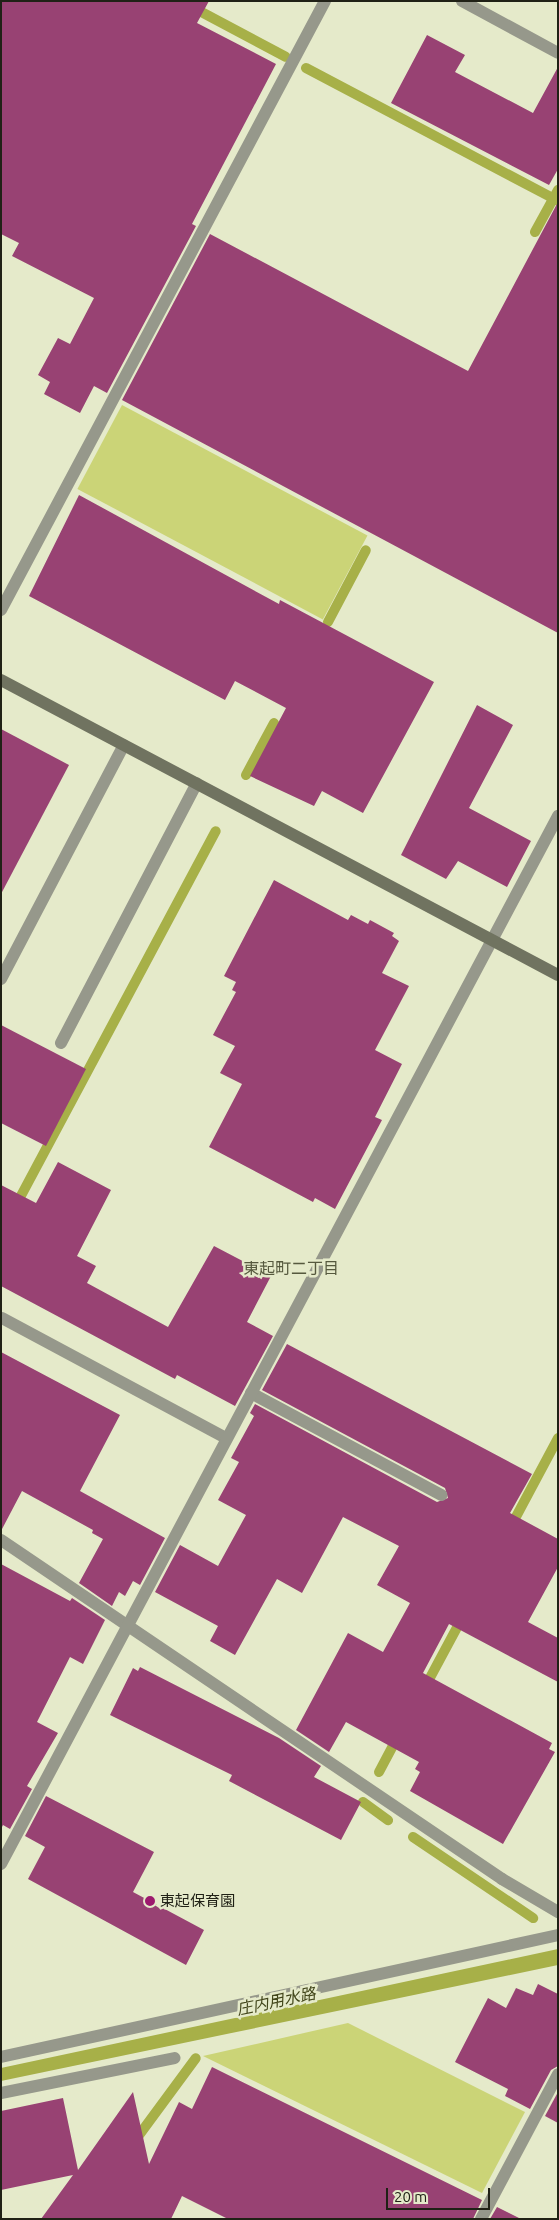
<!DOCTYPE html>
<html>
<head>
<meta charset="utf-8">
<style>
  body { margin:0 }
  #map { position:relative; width:559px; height:2220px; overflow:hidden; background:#e5eaca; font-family:Ubuntu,"Noto Sans JP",sans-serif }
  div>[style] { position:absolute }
  .green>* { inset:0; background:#cbd477; transform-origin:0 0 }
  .water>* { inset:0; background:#a7b048 }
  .stream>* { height:10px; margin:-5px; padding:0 5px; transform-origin:5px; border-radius:5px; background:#a7b048 }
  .building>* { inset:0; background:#984273 }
  .lane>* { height:12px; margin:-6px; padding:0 6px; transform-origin:6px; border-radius:6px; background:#96988b }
  .street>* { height:12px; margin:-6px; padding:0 6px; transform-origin:6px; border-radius:6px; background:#96988b }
  .secondary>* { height:12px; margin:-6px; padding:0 6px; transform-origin:6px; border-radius:6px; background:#707360 }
  .dots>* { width:14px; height:14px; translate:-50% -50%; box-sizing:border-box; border:2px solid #e5eaca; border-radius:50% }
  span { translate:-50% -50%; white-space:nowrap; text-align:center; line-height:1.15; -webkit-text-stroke:5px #e5eaca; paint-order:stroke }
  .poi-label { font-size:15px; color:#202116 }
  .left { translate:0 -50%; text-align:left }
  .neighbourhood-label { font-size:16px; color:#56593e }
  .water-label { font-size:16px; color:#41451a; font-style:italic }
  .frame { position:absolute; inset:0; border:2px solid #202116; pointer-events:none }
  .scale { position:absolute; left:386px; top:2188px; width:104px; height:22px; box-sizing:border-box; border:2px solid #202116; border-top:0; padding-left:6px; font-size:15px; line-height:18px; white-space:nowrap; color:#202116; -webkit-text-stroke:4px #e5eaca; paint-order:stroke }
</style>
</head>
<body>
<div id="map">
  <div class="green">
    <div style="left:122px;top:405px;width:278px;height:95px;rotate:28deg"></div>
    <div style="clip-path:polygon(348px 2023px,525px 2112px,482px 2193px,203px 2056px)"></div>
  </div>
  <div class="water">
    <div style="clip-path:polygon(558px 1949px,558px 1965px,1px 2081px,1px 2068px)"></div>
  </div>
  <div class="stream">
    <div style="left:192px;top:7px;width:106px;rotate:28deg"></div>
    <div style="left:306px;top:68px;width:285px;rotate:27.8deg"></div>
    <div style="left:535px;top:232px;width:48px;rotate:-61.3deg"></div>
    <div style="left:328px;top:622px;width:81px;rotate:-62.2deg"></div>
    <div style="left:246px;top:775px;width:59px;rotate:-61.7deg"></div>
    <div style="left:15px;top:1207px;width:426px;rotate:-61.9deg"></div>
    <div style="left:510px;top:1528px;width:102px;rotate:-61.9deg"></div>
    <div style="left:424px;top:1689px;width:81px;rotate:-61.8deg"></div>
    <div style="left:379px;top:1772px;width:40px;rotate:-62deg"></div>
    <div style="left:363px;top:1802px;width:31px;rotate:36deg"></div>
    <div style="left:413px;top:1837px;width:145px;rotate:34deg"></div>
    <div style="left:134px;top:2142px;width:104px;rotate:-53.6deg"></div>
  </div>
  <div class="building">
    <div style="clip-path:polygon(1px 1px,209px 1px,197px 23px,276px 64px,192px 224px,196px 226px,107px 393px,94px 386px,80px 413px,44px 394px,50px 382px,38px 375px,58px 338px,70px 344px,94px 298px,12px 256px,19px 243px,1px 234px)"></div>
    <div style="clip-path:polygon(427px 35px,465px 55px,455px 72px,533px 113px,558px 67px,558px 169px,549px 185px,391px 103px)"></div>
    <div style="clip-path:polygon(558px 202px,558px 633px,122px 400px,210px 234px,468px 371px)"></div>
    <div style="clip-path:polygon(79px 495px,279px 604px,280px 600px,434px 682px,363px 813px,322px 791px,314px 806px,250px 776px,286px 708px,235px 681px,225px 700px,29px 596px)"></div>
    <div style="clip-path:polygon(477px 705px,513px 725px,469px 808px,531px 841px,507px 887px,458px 861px,446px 879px,401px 855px)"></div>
    <div style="clip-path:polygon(1px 729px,69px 765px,1px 894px)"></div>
    <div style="clip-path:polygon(274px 880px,348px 920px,351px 915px,368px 924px,370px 920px,394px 933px,392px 936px,399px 941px,382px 973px,409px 986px,375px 1050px,402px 1064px,375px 1117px,382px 1120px,335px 1209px,315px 1198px,313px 1202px,209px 1147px,242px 1084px,220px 1073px,235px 1046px,213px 1035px,236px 992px,232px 990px,236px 982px,224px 976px)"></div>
    <div style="clip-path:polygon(1px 1025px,86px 1069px,46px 1146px,1px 1123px)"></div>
    <div style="clip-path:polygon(58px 1162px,111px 1190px,77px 1256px,96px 1266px,87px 1283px,168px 1327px,214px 1246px,271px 1276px,247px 1322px,273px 1336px,235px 1406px,177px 1375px,175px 1379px,1px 1286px,1px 1185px,36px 1203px)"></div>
    <div style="clip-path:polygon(287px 1344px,532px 1474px,510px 1513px,558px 1539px,558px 1567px,528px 1622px,558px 1638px,558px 1682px,449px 1624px,423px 1673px,552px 1743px,549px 1749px,555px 1752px,503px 1844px,410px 1791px,420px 1772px,415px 1769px,419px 1762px,346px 1722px,329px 1752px,296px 1730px,348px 1633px,383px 1652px,410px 1603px,377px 1585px,399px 1546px,343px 1517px,302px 1593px,277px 1579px,235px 1655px,210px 1641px,218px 1626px,155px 1592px,180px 1545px,218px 1566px,246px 1515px,218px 1500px,239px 1462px,231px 1458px,254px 1416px,250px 1413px,255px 1404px,437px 1502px,448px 1498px,445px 1488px,262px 1390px)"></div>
    <div style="clip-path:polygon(1px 1352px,120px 1415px,80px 1491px,165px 1538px,140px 1585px,133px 1581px,125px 1596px,119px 1592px,112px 1606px,79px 1583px,103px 1539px,92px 1533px,93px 1530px,22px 1491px,1px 1531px)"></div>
    <div style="clip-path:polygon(1px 1564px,70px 1601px,72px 1598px,105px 1620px,83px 1664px,70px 1657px,37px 1722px,58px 1733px,27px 1786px,32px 1789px,10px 1829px,3px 1825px,1px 1829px)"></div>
    <div style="clip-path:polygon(140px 1667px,279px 1738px,321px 1766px,314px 1777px,361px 1802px,341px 1840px,229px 1781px,232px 1775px,110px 1715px,133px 1668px,138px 1671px)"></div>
    <div style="clip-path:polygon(46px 1796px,154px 1852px,133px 1892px,204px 1930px,186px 1965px,28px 1879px,45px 1847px,25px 1836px)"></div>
    <div style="clip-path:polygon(538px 1984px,558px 1994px,558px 2066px,551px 2070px,530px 2109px,505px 2096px,508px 2089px,455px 2062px,488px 1998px,506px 2008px,516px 1988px,533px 1995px)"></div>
    <div style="clip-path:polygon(212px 2067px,482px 2200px,473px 2219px,228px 2219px,182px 2196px,171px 2219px,41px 2219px,73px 2175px,1px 2190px,1px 2111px,63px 2098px,78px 2170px,133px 2092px,149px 2164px,179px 2102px,192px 2109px)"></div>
    <div style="clip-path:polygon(558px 2092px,558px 2123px,545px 2116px)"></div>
    <div style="clip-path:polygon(497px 2207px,521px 2219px,490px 2219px)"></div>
  </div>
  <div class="lane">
    <div style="left:1px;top:979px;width:264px;rotate:-62.3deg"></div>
    <div style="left:61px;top:1043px;width:293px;rotate:-62.4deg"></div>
    <div style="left:2px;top:1318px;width:254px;rotate:28.2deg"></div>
    <div style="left:251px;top:1393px;width:216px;rotate:28.2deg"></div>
  </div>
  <div class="street">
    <div style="left:462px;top:1px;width:109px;rotate:28.4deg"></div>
    <div style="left:1px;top:610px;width:690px;rotate:-61.99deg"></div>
    <div style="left:1px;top:1540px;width:605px;rotate:34.08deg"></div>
    <div style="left:502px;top:1879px;width:65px;rotate:30.5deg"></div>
    <div style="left:1px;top:1864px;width:1187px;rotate:-62.01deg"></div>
    <div style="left:1px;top:2057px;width:570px;rotate:-12.35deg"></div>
    <div style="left:1px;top:2093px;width:177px;rotate:-11.4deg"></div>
    <div style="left:481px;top:2219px;width:164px;rotate:-62deg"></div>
  </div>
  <div class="secondary">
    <div style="left:1px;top:680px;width:630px;rotate:27.91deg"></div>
  </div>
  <div class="dots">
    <div style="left:150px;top:1901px;background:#9c1a6d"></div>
  </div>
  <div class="poi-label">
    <span class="left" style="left:160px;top:1901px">東起保育園</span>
  </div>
  <div class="neighbourhood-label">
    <span style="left:291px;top:1268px">東起町二丁目</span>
  </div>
  <div class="water-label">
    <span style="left:276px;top:2001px;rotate:-12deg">庄内用水路</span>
  </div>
  <div class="frame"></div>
  <div class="scale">20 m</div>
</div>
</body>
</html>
